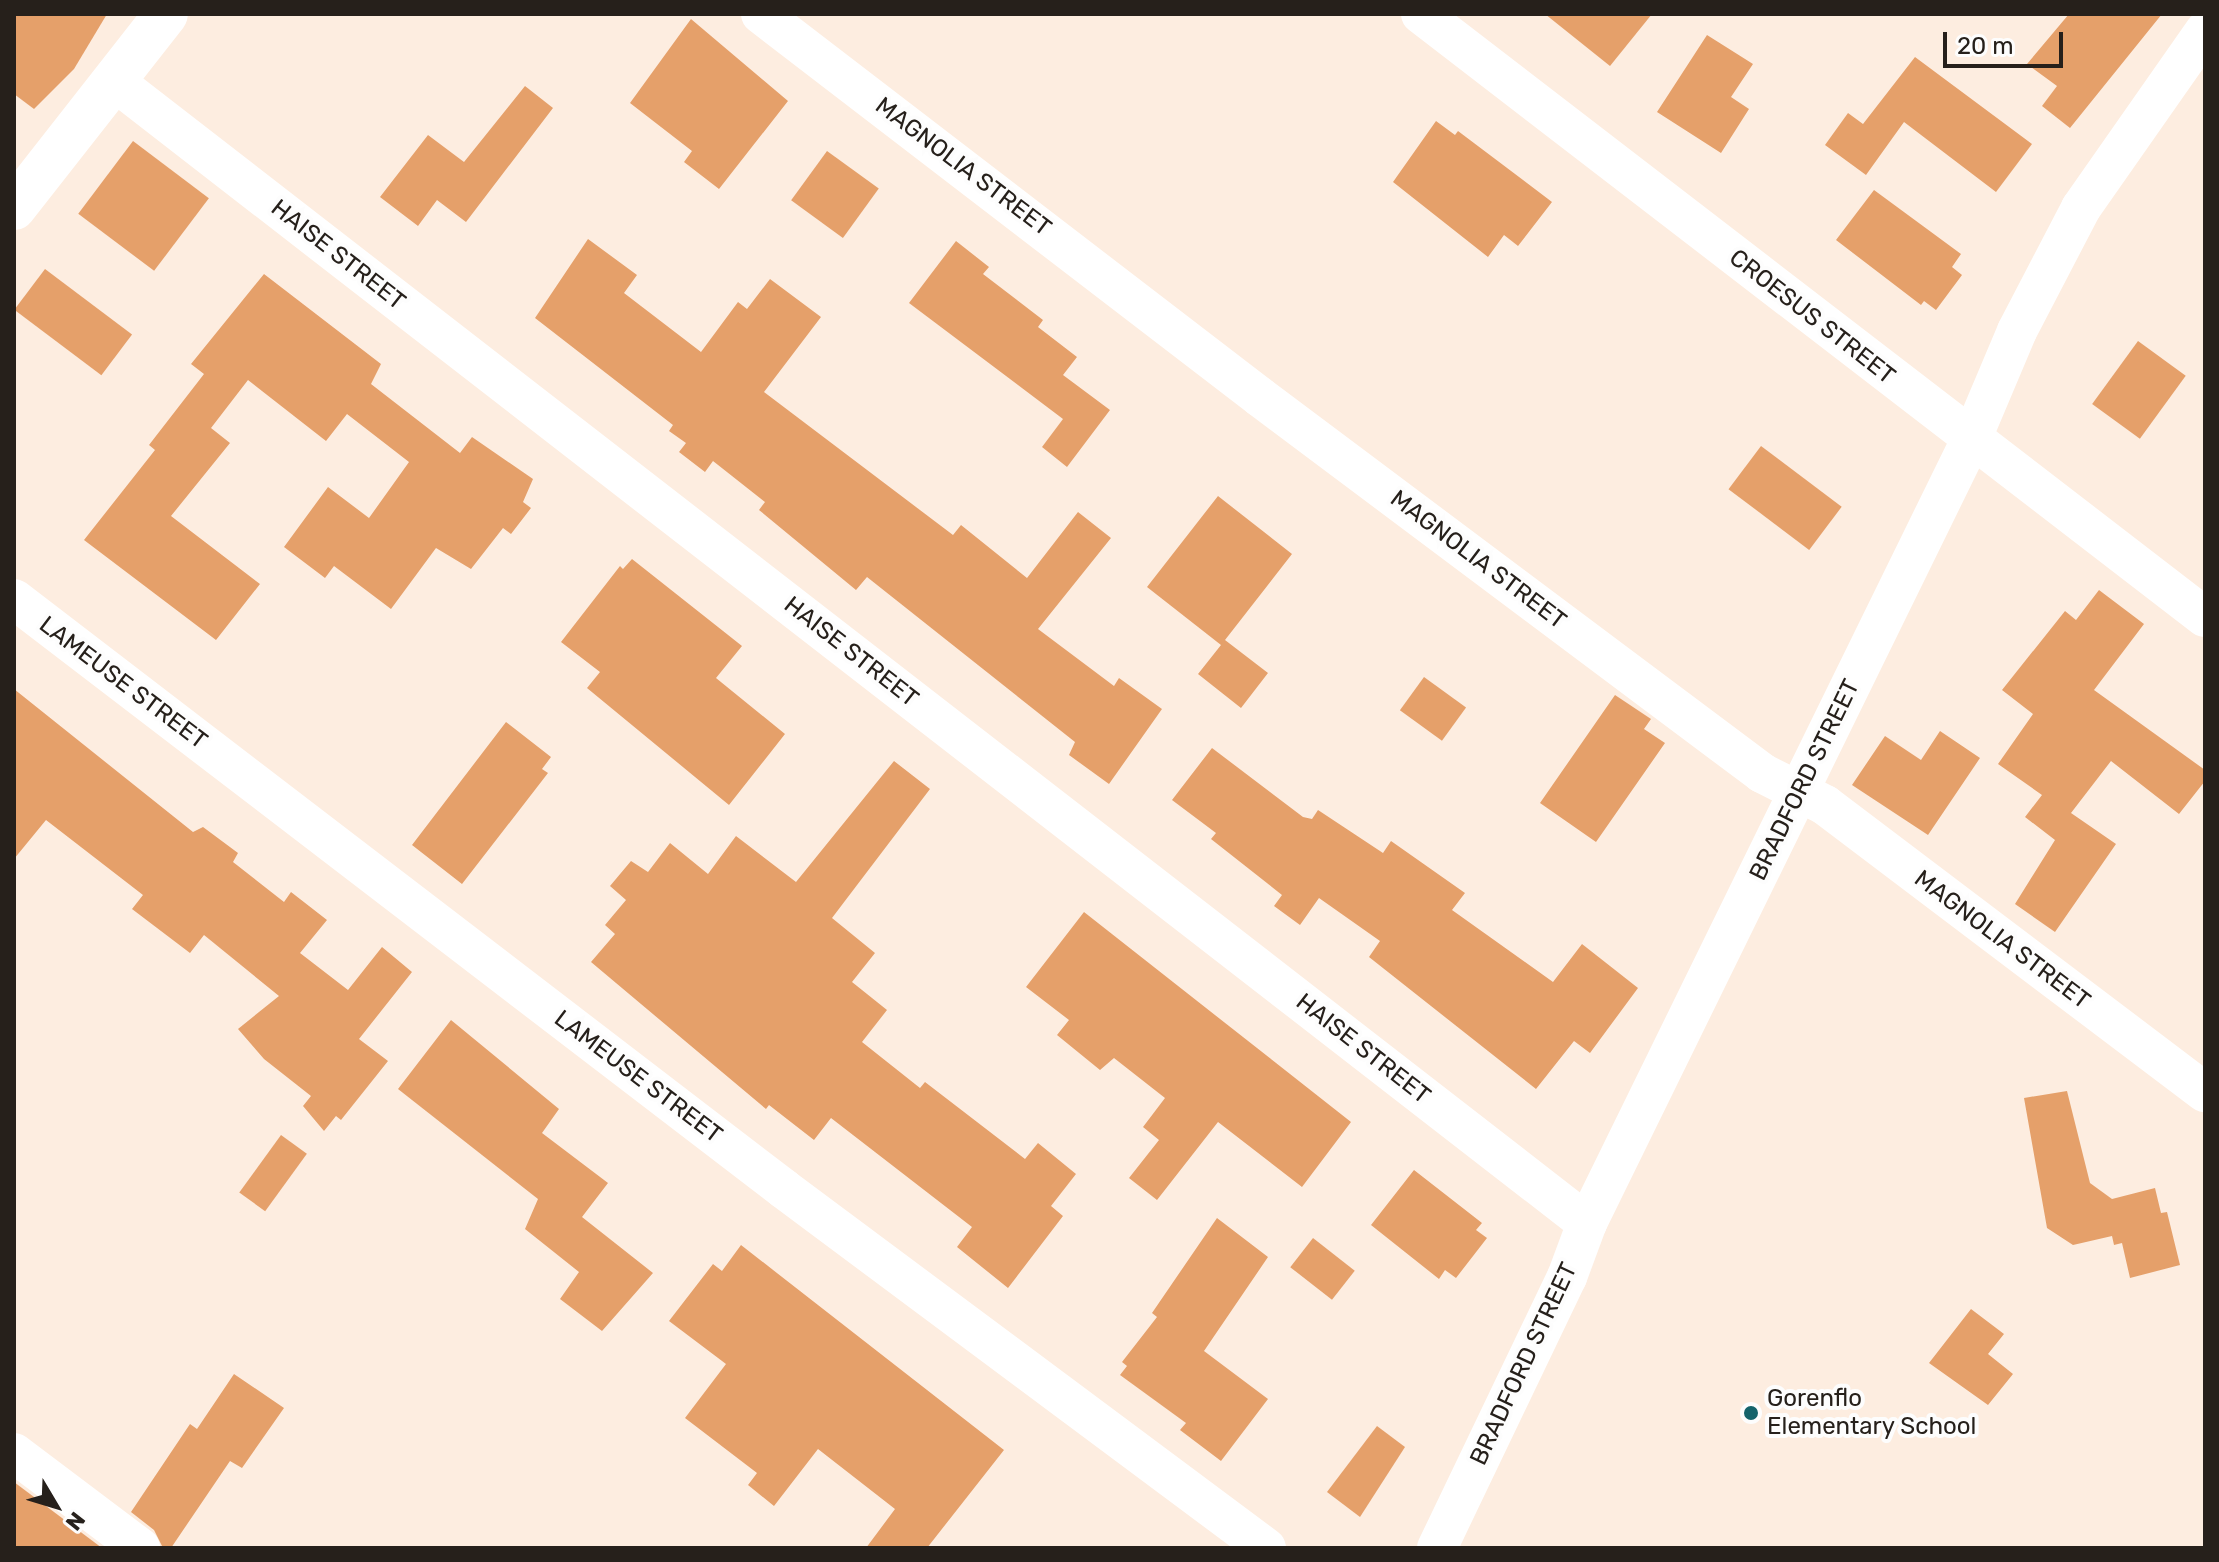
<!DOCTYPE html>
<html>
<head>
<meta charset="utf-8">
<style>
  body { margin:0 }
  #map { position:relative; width:2219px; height:1562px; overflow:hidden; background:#fdede0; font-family:Rubik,sans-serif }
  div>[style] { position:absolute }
  .building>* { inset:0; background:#e5a06a; transform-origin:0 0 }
  .minor>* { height:40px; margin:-20px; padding:0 20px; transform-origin:20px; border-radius:20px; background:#fff }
  .secondary>* { height:44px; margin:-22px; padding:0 22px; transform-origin:22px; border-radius:22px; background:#fff }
  .dots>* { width:22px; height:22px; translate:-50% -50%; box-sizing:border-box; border:4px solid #fdfdfd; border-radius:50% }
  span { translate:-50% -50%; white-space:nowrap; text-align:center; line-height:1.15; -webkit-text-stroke:8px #fdfdfd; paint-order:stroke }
  .street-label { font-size:24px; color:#26201b }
  .poi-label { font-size:24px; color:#26201b }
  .left { translate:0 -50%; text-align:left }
  .frame { position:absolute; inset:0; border:16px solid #26201b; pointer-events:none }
  .north { position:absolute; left:16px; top:1466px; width:80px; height:80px; -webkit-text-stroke:6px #fdfdfd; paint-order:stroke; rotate:128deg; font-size:22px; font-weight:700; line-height:32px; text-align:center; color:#26201b }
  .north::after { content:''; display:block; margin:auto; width:28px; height:36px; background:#26201b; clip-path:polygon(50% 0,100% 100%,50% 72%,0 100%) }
  .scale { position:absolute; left:1943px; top:32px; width:120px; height:36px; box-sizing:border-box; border:4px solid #26201b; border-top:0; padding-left:10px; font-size:24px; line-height:28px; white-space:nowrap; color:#26201b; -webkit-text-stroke:6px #fdfdfd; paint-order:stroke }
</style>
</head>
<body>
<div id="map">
  <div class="building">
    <div style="clip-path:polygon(14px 14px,107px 14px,74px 69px,34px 109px,14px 94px)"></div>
    <div style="clip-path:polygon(1545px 14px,1652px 14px,1610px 66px)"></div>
    <div style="clip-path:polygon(2069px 14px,2162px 14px,2070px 128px,2042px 106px,2057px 86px,2027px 64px)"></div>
    <div style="clip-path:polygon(691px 19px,788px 101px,719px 189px,684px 162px,692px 151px,630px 103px)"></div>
    <div style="clip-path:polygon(1707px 35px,1753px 64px,1731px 97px,1749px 109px,1721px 153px,1657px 112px)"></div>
    <div style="clip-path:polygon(1915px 57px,2032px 144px,1996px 192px,1904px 122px,1866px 175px,1825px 145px,1848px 113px,1863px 124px)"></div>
    <div style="clip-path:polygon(525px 86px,553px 108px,466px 222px,437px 200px,418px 226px,380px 197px,428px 135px,464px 162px)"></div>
    <div style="clip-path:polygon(1436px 121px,1455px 135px,1458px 131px,1552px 202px,1518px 246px,1504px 235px,1488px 257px,1393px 182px)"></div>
    <div style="left:133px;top:141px;width:95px;height:91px;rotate:37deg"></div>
    <div style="left:827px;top:151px;width:64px;height:61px;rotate:36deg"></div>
    <div style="clip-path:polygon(1874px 190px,1961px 254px,1952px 267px,1962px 275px,1936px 310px,1924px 301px,1921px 305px,1836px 240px)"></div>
    <div style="clip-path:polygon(588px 239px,637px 275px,624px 293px,701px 352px,738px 302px,747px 309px,770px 279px,821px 317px,764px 392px,953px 535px,961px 525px,1027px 578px,1078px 512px,1111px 538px,1038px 629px,1114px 686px,1119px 678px,1162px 709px,1109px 784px,1069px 755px,1075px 742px,867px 577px,856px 590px,759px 510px,765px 502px,713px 461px,705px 472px,679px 452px,686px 443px,669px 431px,673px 425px,535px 318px)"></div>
    <div style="clip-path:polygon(956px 241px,989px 267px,983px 274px,1043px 320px,1038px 327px,1077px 357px,1063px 375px,1110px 410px,1067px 467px,1042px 447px,1063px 419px,909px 303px)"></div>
    <div style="left:45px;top:269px;width:109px;height:51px;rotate:37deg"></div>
    <div style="clip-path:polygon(264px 274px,381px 364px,371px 384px,460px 453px,472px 437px,533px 479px,523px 502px,531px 508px,511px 534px,503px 528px,471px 569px,436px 548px,391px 609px,334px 566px,325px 578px,284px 547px,328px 487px,369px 518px,409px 462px,347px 414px,326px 441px,248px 380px,211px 428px,230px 443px,171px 516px,260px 584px,216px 640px,84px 540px,155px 450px,149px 445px,204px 374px,191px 364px)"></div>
    <div style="left:2138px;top:341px;width:59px;height:78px;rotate:36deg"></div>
    <div style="left:1761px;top:446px;width:101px;height:54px;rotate:37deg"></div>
    <div style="clip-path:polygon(1218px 496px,1292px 554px,1225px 640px,1268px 673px,1241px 708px,1198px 674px,1221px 645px,1147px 587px)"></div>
    <div style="clip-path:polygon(632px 559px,742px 646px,716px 678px,785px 734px,729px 805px,587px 688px,600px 672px,561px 642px,620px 566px,623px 569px)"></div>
    <div style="clip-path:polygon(2099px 590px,2144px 624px,2094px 690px,2205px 770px,2205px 781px,2179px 814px,2111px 761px,2071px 813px,2116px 844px,2055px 932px,2015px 904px,2055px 840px,2025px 817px,2042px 795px,1998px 764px,2033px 714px,2002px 690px,2065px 611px,2076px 620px)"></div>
    <div style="left:1424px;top:677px;width:52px;height:41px;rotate:36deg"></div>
    <div style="clip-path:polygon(14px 689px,193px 832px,203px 827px,238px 853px,233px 862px,284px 902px,291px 892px,327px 920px,300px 953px,348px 990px,382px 947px,412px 972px,359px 1039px,388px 1061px,341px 1120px,336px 1116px,324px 1131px,303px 1106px,311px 1096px,264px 1059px,238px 1029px,279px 996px,204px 935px,190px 953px,132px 909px,143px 895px,46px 820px,14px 859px)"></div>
    <div style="clip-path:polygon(1615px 695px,1651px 719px,1644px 729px,1665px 743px,1596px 842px,1540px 803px)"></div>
    <div style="clip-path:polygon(506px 722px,551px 757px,542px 769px,548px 773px,462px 884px,412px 845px)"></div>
    <div style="clip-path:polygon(1940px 731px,1980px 758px,1928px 835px,1852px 785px,1885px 736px,1921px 760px)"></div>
    <div style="clip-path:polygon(1212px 748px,1303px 817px,1312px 819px,1318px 810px,1383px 853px,1391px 841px,1465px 893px,1452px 910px,1553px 982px,1582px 944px,1638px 988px,1590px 1053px,1574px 1041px,1536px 1089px,1369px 957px,1380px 941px,1319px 898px,1300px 925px,1274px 906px,1282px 895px,1211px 839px,1216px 833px,1172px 800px)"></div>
    <div style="clip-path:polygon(894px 761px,930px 789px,832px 918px,875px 953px,852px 982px,887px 1010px,862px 1042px,920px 1088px,925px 1082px,1025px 1159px,1038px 1143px,1076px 1174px,1051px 1206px,1063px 1216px,1008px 1288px,957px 1247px,972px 1227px,831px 1118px,814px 1140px,769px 1105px,766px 1109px,591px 962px,615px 934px,605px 925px,626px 900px,610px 886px,631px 861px,648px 872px,670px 843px,708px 874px,736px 836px,796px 882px)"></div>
    <div style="clip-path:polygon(1084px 912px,1351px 1122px,1302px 1187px,1218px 1122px,1157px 1200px,1129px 1178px,1159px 1140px,1143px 1127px,1165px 1098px,1114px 1058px,1100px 1070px,1057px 1035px,1069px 1020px,1026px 987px)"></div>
    <div style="clip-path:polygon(451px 1020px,559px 1109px,542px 1133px,608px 1183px,582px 1217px,653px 1273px,602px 1331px,560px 1299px,579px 1272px,525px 1229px,538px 1199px,398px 1089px)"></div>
    <div style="clip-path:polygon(2067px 1091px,2090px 1183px,2112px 1199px,2155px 1188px,2161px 1213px,2167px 1212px,2180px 1265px,2130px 1278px,2122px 1243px,2114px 1245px,2112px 1236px,2073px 1245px,2047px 1228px,2024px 1098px)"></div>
    <div style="left:281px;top:1135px;width:32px;height:71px;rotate:36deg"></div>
    <div style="clip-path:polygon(1414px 1170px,1482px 1223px,1476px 1230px,1487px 1238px,1456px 1278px,1445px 1270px,1439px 1279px,1371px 1225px)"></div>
    <div style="clip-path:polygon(1217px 1218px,1268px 1257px,1204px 1351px,1268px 1399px,1221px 1461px,1180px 1430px,1186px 1423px,1120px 1375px,1127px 1366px,1122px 1362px,1157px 1317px,1152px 1313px)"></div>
    <div style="left:1313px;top:1238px;width:53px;height:37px;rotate:38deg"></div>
    <div style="clip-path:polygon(741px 1245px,1004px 1450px,927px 1548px,866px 1548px,895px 1509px,818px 1449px,774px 1506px,748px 1485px,757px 1473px,685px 1418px,726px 1364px,669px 1321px,713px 1264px,722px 1271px)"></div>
    <div style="clip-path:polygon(1971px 1309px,2004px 1334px,1988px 1354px,2013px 1374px,1988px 1405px,1929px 1363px)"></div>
    <div style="clip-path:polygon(234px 1374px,284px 1408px,242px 1468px,230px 1461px,171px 1548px,163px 1548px,154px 1530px,131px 1512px,190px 1424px,197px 1429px)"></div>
    <div style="clip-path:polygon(1377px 1426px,1405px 1447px,1360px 1517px,1327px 1492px)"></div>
    <div style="clip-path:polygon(14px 1482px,102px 1548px,14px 1548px)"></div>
  </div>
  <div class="minor">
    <div style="left:761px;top:14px;width:629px;rotate:37.51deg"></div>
    <div style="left:1260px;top:397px;width:627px;rotate:36.83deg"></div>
    <div style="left:1762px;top:773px;width:71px;rotate:26.9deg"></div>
    <div style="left:1825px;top:805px;width:476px;rotate:37.1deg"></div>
    <div style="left:1421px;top:14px;width:989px;rotate:37.57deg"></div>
    <div style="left:114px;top:81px;width:1864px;rotate:37.79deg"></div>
    <div style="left:14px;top:599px;width:970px;rotate:37.46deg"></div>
    <div style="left:784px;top:1189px;width:601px;rotate:36.68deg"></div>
    <div style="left:14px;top:1453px;width:158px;rotate:37deg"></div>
    <div style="left:1437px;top:1548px;width:301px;rotate:-64.4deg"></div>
    <div style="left:1567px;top:1277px;width:58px;rotate:-69.7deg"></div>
    <div style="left:1587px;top:1223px;width:872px;rotate:-63.88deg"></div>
    <div style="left:1971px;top:440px;width:118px;rotate:-67.1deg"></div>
    <div style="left:2017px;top:331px;width:139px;rotate:-62.5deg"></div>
    <div style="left:2081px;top:208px;width:216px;rotate:-55deg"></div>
  </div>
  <div class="secondary">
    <div style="left:14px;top:208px;width:246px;rotate:-51.9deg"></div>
  </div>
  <div class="dots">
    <div style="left:1751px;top:1413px;background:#14636b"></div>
  </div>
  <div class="street-label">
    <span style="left:963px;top:167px;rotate:37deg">MAGNOLIA STREET</span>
    <span style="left:338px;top:255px;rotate:38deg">HAISE STREET</span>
    <span style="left:1812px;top:317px;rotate:38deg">CROESUS STREET</span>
    <span style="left:1478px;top:560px;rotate:37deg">MAGNOLIA STREET</span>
    <span style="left:851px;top:652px;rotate:38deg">HAISE STREET</span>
    <span style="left:123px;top:683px;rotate:37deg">LAMEUSE STREET</span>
    <span style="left:1805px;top:780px;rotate:-64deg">BRADFORD STREET</span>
    <span style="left:2002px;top:940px;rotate:37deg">MAGNOLIA STREET</span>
    <span style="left:1363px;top:1049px;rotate:38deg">HAISE STREET</span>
    <span style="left:638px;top:1077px;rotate:37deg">LAMEUSE STREET</span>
    <span style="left:1524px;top:1364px;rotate:-65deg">BRADFORD STREET</span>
  </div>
  <div class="poi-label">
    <span class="left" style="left:1767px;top:1413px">Gorenflo<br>Elementary School</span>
  </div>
  <div class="frame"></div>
  <div class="north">N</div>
  <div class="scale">20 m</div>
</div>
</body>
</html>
